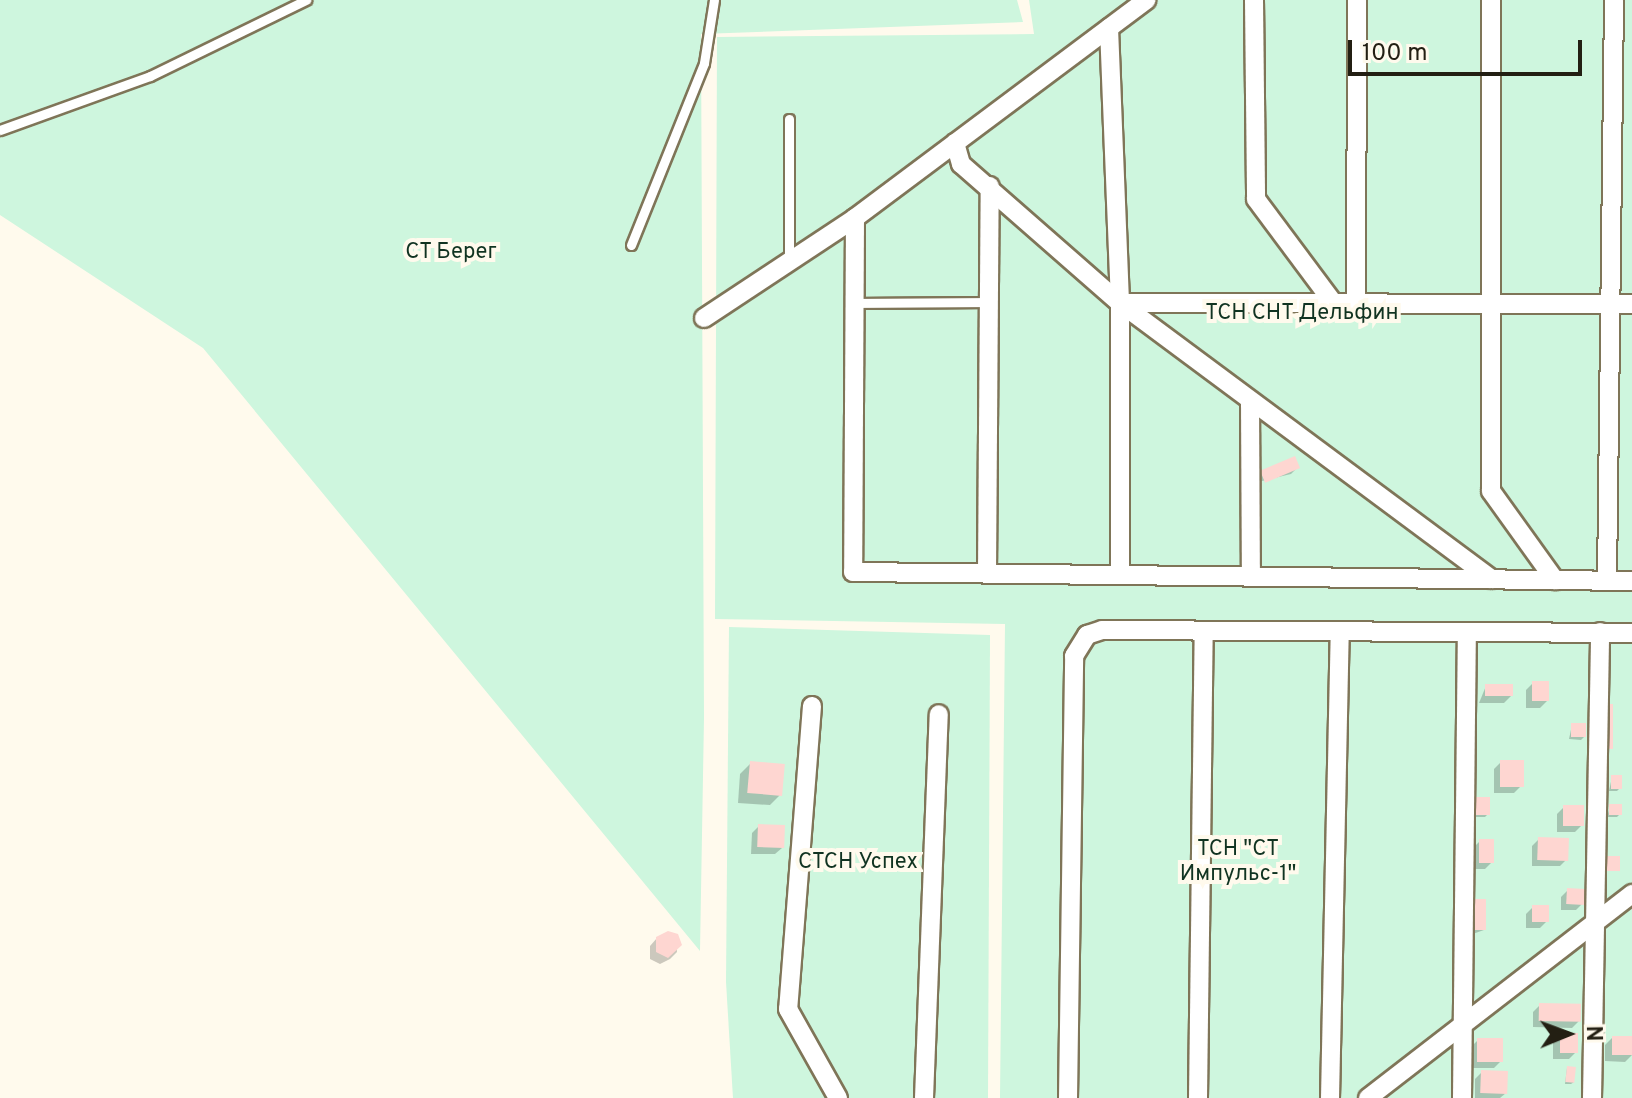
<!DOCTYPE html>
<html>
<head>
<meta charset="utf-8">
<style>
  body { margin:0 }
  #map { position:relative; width:1632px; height:1098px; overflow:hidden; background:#fffaed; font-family:Overpass,sans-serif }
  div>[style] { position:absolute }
  .green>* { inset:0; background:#cef6de }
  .shadow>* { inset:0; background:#0003 }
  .building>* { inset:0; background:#fed6d1; transform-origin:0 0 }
  .roads { filter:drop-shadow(2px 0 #7f7558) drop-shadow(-2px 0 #7f7558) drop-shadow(0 2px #7f7558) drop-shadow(0 -2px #7f7558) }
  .lane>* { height:9px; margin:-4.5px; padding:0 4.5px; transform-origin:4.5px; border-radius:4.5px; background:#fff }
  .street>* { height:18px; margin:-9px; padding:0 9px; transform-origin:9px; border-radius:9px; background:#fff }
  span { translate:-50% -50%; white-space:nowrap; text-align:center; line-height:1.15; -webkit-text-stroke:8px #fffaed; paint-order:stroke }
  .park-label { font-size:22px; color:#103321 }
  .north { position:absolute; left:1528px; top:994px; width:80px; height:80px; -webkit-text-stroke:6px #fffaed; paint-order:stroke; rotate:89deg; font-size:22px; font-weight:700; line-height:32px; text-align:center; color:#231f13 }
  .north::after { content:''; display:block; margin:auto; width:28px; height:36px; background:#231f13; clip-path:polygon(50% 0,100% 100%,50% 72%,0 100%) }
  .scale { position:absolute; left:1348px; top:40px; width:234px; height:36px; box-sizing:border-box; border:4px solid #231f13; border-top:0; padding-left:10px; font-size:24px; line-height:28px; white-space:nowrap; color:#231f13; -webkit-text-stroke:6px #fffaed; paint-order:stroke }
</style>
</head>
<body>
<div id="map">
  <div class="green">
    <div style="clip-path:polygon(0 0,1017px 0,1023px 22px,701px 34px,704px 718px,700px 951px,203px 348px,0 215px)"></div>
    <div style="clip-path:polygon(1029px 0,1632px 0,1632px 1098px,1000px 1098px,1005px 624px,715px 619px,717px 37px,1034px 34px)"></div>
    <div style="clip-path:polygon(729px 627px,990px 635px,988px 1098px,733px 1098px,726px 982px)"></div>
  </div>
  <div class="shadow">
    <div style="clip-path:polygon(1298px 467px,1291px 474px,1254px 483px,1252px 474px)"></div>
    <div style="clip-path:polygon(1533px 683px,1547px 701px,1540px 708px,1526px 708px,1526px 690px)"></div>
    <div style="clip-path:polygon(1486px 686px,1511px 696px,1504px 703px,1479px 703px)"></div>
    <div style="clip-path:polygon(1572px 725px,1584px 737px,1581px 740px,1569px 739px)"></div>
    <div style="clip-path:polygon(1501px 762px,1521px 786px,1514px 793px,1494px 793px,1494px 769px)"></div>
    <div style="clip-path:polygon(751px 763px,781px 794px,770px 805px,738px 803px,740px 774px)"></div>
    <div style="clip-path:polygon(1612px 777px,1620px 788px,1617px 791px,1609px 791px)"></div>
    <div style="clip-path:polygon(1476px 799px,1488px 814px,1485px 817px,1473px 817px)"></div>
    <div style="clip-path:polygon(1610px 806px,1620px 814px,1617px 817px,1607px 817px)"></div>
    <div style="clip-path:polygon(1564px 807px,1582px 825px,1575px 832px,1557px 832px,1557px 814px)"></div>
    <div style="clip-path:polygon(759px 826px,782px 848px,775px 854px,751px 854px,752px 833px)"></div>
    <div style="clip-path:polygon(1539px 839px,1567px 859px,1560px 866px,1532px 866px,1532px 846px)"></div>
    <div style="clip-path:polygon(1480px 841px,1492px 862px,1485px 869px,1472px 869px,1473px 848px)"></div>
    <div style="clip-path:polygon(1568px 890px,1583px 903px,1576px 910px,1561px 910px,1561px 897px)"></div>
    <div style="clip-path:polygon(1474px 901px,1484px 930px,1467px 936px)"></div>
    <div style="clip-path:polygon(1533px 907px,1547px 921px,1540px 928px,1526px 928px,1526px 914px)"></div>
    <div style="clip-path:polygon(676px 936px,677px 952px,670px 959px,660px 964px,650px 959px,650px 946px,657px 938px)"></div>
    <div style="clip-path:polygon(1540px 1005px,1579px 1021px,1572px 1028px,1533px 1027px,1533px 1012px)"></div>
    <div style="clip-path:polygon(1560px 1035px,1576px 1052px,1569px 1059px,1553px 1059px,1553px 1042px)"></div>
    <div style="clip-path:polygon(1612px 1038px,1632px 1038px,1632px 1055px,1625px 1062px,1605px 1061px,1605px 1045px)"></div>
    <div style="clip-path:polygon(1478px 1040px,1501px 1061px,1494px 1068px,1471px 1068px,1471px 1047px)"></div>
    <div style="clip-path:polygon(1567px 1068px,1574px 1082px,1571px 1084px,1565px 1084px)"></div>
    <div style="clip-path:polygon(1482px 1072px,1506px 1093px,1500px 1098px,1475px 1098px,1475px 1079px)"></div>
  </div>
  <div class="building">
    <div style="left:1295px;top:456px;width:13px;height:38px;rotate:67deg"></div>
    <div style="left:1532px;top:681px;width:17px;height:20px"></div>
    <div style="left:1485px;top:684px;width:28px;height:12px"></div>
    <div style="left:1601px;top:704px;width:12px;height:45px"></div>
    <div style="left:1571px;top:723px;width:15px;height:14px"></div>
    <div style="left:1500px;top:760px;width:24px;height:27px"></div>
    <div style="left:750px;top:761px;width:35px;height:32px;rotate:5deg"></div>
    <div style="left:1611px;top:775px;width:11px;height:14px"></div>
    <div style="left:1475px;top:797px;width:15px;height:18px"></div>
    <div style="left:1609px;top:804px;width:13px;height:11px"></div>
    <div style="left:1563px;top:805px;width:21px;height:21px"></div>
    <div style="left:758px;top:824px;width:27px;height:23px;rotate:2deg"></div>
    <div style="left:1538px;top:837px;width:31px;height:23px;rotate:2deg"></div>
    <div style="left:1479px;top:839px;width:15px;height:24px"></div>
    <div style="left:1603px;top:856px;width:17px;height:15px"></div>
    <div style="left:1567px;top:888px;width:18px;height:16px;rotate:3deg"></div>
    <div style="left:1473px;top:899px;width:13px;height:31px"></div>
    <div style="left:1532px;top:905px;width:17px;height:17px"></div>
    <div style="clip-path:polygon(668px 931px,678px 934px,682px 945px,668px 958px,656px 952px,656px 937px)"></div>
    <div style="left:1539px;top:1003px;width:42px;height:18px;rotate:1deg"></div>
    <div style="left:1560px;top:1033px;width:18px;height:20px"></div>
    <div style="left:1612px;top:1036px;width:20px;height:19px"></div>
    <div style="left:1477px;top:1038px;width:26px;height:24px"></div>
    <div style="left:1567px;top:1066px;width:9px;height:16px;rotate:6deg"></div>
    <div style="left:1481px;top:1070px;width:27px;height:23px;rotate:2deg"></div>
  </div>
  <div class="roads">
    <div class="lane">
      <div style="left:789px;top:119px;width:141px;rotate:90deg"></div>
      <div style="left:0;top:130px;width:159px;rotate:-19.8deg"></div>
      <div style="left:150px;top:76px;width:174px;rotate:-26deg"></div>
      <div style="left:631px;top:245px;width:196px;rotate:-68.1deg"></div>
      <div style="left:704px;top:63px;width:64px;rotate:-81deg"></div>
      <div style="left:854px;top:303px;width:135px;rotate:-0.4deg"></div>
    </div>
    <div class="street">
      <div style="left:1254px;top:0;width:199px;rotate:89.4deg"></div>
      <div style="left:1256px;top:199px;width:127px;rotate:53.3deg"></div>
      <div style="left:1491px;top:0;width:491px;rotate:90deg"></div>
      <div style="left:1491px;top:491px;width:110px;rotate:54.3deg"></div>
      <div style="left:1109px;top:28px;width:275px;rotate:87.7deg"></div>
      <div style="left:1120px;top:303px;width:271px;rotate:90deg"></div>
      <div style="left:955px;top:143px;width:22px;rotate:74deg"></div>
      <div style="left:961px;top:164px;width:211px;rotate:41.2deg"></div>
      <div style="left:1120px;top:303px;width:463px;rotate:36.6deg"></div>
      <div style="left:855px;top:218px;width:354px;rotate:90.3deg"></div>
      <div style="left:853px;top:572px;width:779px;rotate:0.66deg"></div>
      <div style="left:1356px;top:301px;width:301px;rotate:-89.8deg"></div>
      <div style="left:1120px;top:303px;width:512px;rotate:0.11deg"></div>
      <div style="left:704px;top:318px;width:181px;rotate:-33.5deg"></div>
      <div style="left:855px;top:218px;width:364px;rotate:-36.8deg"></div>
      <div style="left:1250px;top:401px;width:175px;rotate:89.7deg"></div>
      <div style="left:987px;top:574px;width:388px;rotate:-89.6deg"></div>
      <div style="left:1607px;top:581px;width:581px;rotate:-89.31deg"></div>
      <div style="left:812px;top:706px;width:304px;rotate:94.5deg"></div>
      <div style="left:788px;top:1009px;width:102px;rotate:60.7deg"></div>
      <div style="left:924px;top:1098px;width:384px;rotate:-87.8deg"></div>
      <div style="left:1068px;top:1098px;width:442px;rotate:-89.2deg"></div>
      <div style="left:1074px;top:656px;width:25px;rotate:-58deg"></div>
      <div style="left:1087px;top:635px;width:16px;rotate:-18deg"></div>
      <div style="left:1102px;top:630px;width:530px;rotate:0.32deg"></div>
      <div style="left:1198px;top:1098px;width:467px;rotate:-89.3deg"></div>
      <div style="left:1330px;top:1098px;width:467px;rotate:-88.8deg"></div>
      <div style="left:1368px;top:1098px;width:334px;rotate:-37.7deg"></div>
      <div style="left:1462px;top:1098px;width:466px;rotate:-89.4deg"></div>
      <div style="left:1592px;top:1098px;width:466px;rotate:-89deg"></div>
    </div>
  </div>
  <div class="park-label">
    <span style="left:451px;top:253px">СТ Берег</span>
    <span style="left:1302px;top:314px">ТСН СНТ Дельфин</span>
    <span style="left:1238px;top:862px">ТСН "СТ<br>Импульс-1"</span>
    <span style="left:858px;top:863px">СТСН Успех</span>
  </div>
  <div class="north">N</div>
  <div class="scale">100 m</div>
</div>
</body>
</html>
